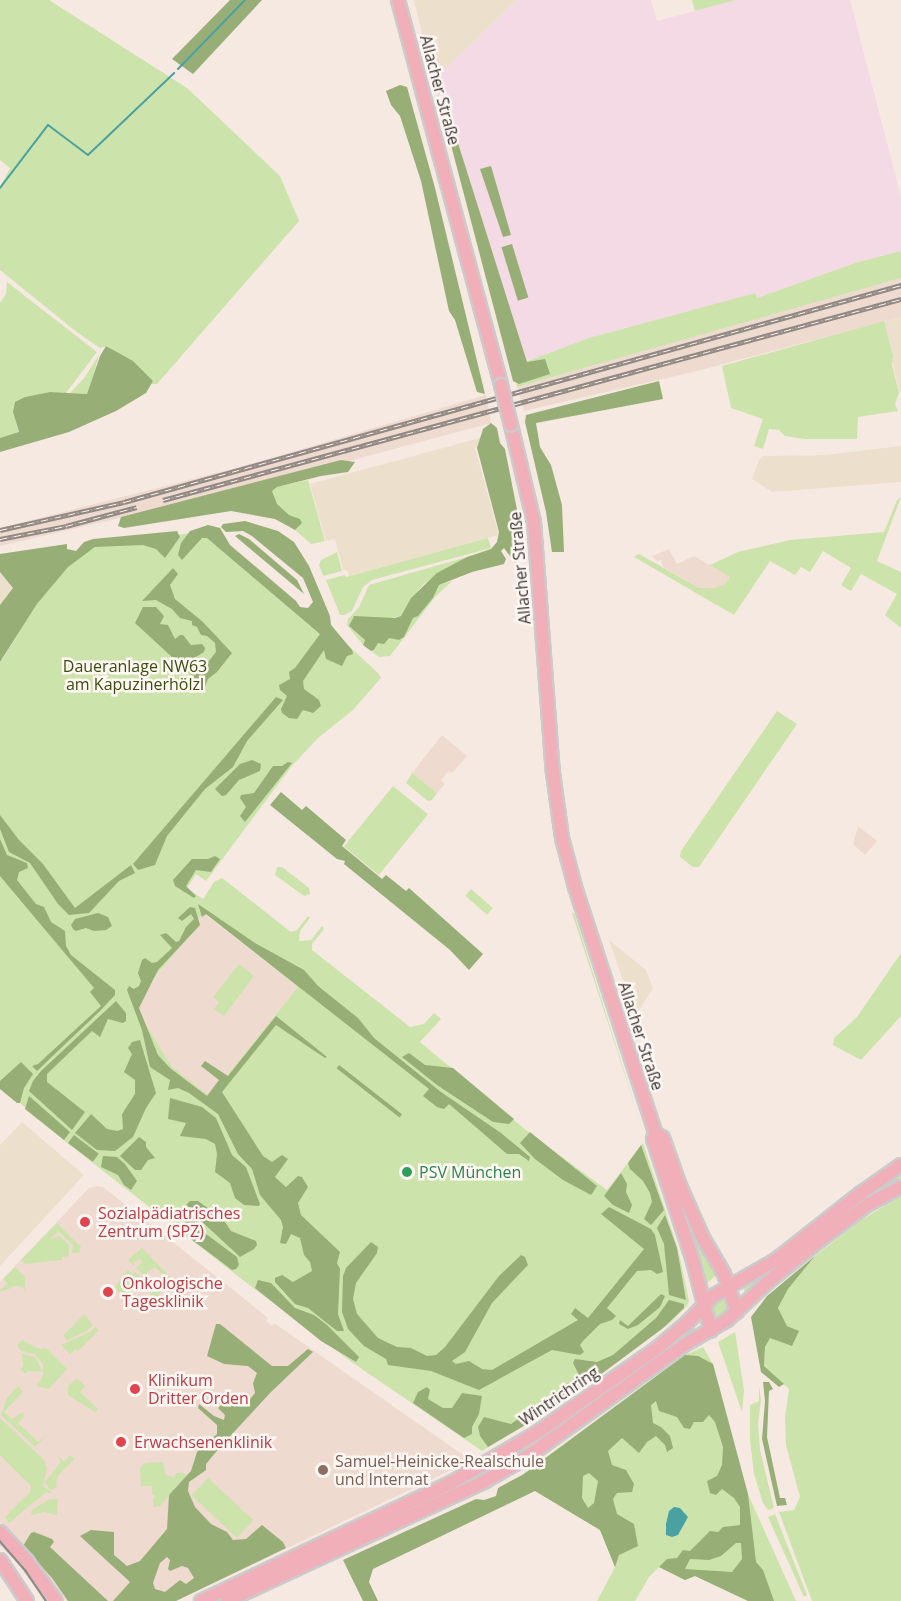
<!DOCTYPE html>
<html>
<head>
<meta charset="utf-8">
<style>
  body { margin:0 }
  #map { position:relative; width:901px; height:1601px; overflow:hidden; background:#f6e9e2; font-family:"Open Sans",sans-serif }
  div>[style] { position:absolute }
  .commercial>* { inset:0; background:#ece0cc }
  .industrial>* { inset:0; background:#f3dae4 }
  .built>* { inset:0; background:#eedacf }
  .green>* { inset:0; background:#cce4ab; transform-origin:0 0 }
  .round { border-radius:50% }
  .forest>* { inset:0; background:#97af76; transform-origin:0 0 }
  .water>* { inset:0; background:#4aa1a1 }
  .stream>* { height:2px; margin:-1px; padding:0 1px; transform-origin:1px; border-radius:1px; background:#4aa1a1 }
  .roads { filter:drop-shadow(2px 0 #cccaca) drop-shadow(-2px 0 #cccaca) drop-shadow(0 2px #cccaca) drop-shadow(0 -2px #cccaca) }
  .major>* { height:12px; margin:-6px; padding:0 6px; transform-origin:6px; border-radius:6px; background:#f0afb9 }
  .tram>* { height:1.5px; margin:-0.75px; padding:0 0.75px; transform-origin:0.75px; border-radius:0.75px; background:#908883 }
  .rail>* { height:4.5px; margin-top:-2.25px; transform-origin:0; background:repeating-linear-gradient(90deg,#fff7f3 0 7px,#908883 0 14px); box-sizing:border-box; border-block:2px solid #908883 }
  .bridges { filter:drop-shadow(2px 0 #cccaca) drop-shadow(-2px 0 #cccaca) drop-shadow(0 2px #cccaca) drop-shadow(0 -2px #cccaca) }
  .major-bridge>* { height:12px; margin:-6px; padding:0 6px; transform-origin:6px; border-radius:6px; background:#f0afb9 }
  .dots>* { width:16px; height:16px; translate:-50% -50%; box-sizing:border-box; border:3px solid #fff7f3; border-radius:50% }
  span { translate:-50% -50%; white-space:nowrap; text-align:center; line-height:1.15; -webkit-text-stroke:5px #fff7f3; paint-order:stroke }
  .street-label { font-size:16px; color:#3a3533 }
  .park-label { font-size:16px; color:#394e0e }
  .leisure-label { font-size:16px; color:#27864d }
  .left { translate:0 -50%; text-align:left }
  .health-label { font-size:16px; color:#be3a42 }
  .education-label { font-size:16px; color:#785e54 }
</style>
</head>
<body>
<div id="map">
  <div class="commercial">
    <div style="clip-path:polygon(414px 0,517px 0,433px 81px)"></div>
    <div style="clip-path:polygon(901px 317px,901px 391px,899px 392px,884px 322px)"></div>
    <div style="clip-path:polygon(480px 438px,482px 445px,475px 448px,499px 535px,349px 576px,347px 570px,343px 570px,335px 539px,326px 541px,310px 484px)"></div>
    <div style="clip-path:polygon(901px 446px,901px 482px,772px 492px,752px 479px,759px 460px,763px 456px,825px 455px)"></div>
    <div style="clip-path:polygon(0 572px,14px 588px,0 605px)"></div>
    <div style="clip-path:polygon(609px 940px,646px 970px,653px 989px,635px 1016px)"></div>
    <div style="clip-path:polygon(22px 1122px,84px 1175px,0 1266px,0 1145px)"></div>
  </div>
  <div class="industrial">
    <div style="clip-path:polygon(517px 0,651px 0,657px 21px,736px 0,850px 0,901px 197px,901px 251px,855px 263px,757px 298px,755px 293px,589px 338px,512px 367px,433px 81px)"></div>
  </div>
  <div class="built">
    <div style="clip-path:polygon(901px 278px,901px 317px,697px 371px,524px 411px,517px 387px)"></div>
    <div style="clip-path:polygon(486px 395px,491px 423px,248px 488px,0 546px,0 528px,240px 467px)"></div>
    <div style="clip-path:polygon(669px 549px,677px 564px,694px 556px,731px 577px,725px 584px,715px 588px,699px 588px,663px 567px,661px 560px,657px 561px,652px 556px)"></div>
    <div style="clip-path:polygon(442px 735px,467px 756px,452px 773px,449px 771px,441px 780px,445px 784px,437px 793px,412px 773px)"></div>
    <div style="clip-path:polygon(858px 826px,877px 841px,865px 855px,853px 844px)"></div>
    <div style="clip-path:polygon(205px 914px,298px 987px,214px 1092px,207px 1096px,172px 1067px,135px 1007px,197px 919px)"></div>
    <div style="clip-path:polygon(96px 1186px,103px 1187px,232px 1289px,268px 1318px,266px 1321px,271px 1326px,274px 1323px,466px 1457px,466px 1463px,176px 1601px,66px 1601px,51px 1579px,0 1522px,0 1282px,89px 1188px)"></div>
  </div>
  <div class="green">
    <div style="clip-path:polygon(0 0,49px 0,187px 88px,280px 176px,299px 221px,157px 384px,151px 384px,153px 381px,107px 346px,100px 348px,78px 333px,0 270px,0 187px,10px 168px,0 160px)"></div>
    <div style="clip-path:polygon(692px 0,736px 0,695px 11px)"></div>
    <div style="clip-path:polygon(901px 251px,901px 278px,517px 387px,512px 367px,589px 338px,755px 293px,757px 298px,855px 263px)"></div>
    <div style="clip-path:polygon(7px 282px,97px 352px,66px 393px,50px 392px,25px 397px,13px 412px,19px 433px,0 438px,0 303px,6px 294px)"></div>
    <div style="clip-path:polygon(884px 321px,893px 356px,892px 365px,899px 393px,895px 404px,898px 411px,858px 417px,857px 439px,805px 439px,785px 436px,779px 430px,769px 429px,763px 449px,754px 446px,763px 419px,731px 408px,722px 366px)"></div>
    <div style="clip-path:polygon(99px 355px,88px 394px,70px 393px,84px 378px)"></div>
    <div style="clip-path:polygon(308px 480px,325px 541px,311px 544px,295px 530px,302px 523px,300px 519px,289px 515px,276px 504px,271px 491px,277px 487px)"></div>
    <div style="clip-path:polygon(901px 497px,877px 561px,901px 572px,901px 628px,885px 615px,897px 594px,861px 574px,851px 591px,841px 585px,851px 568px,823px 551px,810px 572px,801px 567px,795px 575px,770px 561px,734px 615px,634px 557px,639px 554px,699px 588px,714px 588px,725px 584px,730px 577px,710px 565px,738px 552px,790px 540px,884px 532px,897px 500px)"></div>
    <div style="clip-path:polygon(evenodd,211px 530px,323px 627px,331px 624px,340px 638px,377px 672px,381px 678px,353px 710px,318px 738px,291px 767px,206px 881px,196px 874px,187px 888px,203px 899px,214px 882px,222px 878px,291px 932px,297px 930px,308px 916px,310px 918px,300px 931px,299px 941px,311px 940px,322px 926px,324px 929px,312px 944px,312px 950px,410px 1027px,424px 1024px,434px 1013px,441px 1019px,420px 1042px,532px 1135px,607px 1190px,643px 1143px,678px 1249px,689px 1301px,687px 1306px,669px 1324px,561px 1404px,482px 1451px,353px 1363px,244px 1281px,66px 1142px,0 1086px,0 663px,37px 604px,67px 567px,95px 547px,211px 530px,206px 914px,298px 987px,214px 1092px,208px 1095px,172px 1067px,135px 1007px,158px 973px,199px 924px,197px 919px,206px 914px)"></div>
    <div style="clip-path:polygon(488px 538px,491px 548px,372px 580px,363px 587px,352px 611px,344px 615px,340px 615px,326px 580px,344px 575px,346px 577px)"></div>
    <div style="clip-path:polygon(337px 552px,342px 571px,323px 576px,319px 565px,321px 560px)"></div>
    <div style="clip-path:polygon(467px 557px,425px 583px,411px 598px,401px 616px,349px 626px,365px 640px,363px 645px,347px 625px,348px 619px,359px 607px,369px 585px)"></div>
    <div style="clip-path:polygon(452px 581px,435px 597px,390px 656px,379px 657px,371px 651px,375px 650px,377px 643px,389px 638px,399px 640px,403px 637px,413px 618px,433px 598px,439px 585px)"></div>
    <div style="clip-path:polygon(777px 711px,797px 724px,699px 867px,693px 867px,680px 857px,681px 851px)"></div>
    <div style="clip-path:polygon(412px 773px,437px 793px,432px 800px,428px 801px,406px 783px)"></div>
    <div style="left:393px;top:786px;width:45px;height:78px;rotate:39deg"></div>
    <div style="clip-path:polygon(277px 867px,282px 867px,309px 888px,310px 894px,304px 896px,275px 875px)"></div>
    <div style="left:471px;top:889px;width:29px;height:9px;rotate:41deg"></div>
    <div style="clip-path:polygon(572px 913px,574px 913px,640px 1121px)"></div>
    <div style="clip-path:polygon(901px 953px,901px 1016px,861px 1060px,833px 1045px,834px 1038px,857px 1017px)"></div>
    <div style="clip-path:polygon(239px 964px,254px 976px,224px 1016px,214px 1009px,219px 1002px,213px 997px)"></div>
    <div style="clip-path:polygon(901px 1171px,901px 1181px,882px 1191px,746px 1296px,742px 1285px,778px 1267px,787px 1256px)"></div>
    <div style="clip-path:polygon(901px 1196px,901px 1601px,812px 1601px,779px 1512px,794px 1510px,800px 1497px,786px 1445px,785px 1417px,789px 1389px,764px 1366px,765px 1347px,770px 1338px,798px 1331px,787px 1326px,778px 1308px,788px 1289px,815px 1256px,858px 1222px)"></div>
    <div style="clip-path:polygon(691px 1222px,719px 1273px,706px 1284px,689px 1224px)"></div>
    <div style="clip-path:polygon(57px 1223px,81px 1247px,79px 1253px,72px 1253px,73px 1245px,58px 1231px,50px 1239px,60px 1236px,69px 1245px,69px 1256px,62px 1257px,62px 1260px,25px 1264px,21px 1260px)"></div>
    <div style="clip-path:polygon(142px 1248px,172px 1279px,155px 1299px,150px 1294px,166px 1277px,155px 1267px,144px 1275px,136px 1268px,142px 1262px,140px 1259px,134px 1262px,134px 1266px,128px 1260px)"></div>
    <div style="clip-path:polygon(15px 1267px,25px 1277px,25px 1291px,23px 1287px,15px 1286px,1px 1292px,0 1290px,7px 1283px,3px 1279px)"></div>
    <div style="clip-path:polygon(128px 1270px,133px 1274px,135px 1272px,143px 1279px,126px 1299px,114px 1288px)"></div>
    <div class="round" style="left:711px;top:1299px;width:18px;height:18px"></div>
    <div style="clip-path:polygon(84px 1314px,93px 1325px,87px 1331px,67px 1340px,63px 1336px)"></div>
    <div style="clip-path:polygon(693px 1324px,696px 1332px,541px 1443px,498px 1469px,496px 1467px,533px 1444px)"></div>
    <div style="clip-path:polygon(95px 1327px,99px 1330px,78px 1351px,75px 1349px,70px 1354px,61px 1345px,90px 1332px)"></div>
    <div style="clip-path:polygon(735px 1332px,744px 1390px,742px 1412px,718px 1342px)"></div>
    <div style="clip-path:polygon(22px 1340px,39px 1349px,46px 1348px,67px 1369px,49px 1389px,37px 1386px,43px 1376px,43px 1365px,35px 1354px,21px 1351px,17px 1345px)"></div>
    <div style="clip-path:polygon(703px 1347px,713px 1364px,748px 1494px,796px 1601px,748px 1601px,695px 1576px,685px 1580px,659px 1567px,649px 1577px,635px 1601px,597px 1601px,615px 1567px,600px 1530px,535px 1491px,523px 1474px,685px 1355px)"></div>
    <div style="clip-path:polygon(22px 1353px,36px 1358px,42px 1372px,28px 1371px,25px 1374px,20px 1369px,23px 1366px)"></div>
    <div style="clip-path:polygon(77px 1378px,85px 1386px,80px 1392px,98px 1409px,95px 1412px,68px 1395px,68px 1386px)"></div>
    <div style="clip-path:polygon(759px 1385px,761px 1400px,758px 1424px,760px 1450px,774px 1508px,768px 1510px,763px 1503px,754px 1474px,750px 1440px,750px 1405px,759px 1401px)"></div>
    <div style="clip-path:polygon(18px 1386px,23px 1392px,4px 1412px,12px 1419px,23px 1412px,24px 1416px,18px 1423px,38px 1442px,46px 1436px,35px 1447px,1px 1415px,7px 1398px)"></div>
    <div style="clip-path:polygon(0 1418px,44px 1460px,47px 1469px,43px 1486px,52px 1493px,45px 1493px,9px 1523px,5px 1517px,30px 1492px,31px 1486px,0 1455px)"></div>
    <div style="clip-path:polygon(56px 1454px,64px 1462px,70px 1455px,74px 1459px,57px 1477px,56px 1488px,50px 1490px,45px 1482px,61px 1462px)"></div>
    <div style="clip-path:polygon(163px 1462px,166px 1475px,174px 1477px,176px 1473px,184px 1473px,187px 1476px,160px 1506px,153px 1507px,153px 1499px,156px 1496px,152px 1494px,152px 1486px,141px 1486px,140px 1468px,145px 1463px)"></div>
    <div style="left:208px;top:1478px;width:62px;height:24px;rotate:43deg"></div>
    <div style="clip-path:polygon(50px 1499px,58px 1499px,57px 1515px,44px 1512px,31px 1515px,32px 1510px)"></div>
    <div style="clip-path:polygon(775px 1514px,807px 1595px,804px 1597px,768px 1517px)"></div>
  </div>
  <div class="forest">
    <div style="clip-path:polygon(230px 0,262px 0,193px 74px,172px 59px)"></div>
    <div style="clip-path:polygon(400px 85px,407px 87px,435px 188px,485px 394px,477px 392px,455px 320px,449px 311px,421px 181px,400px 116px,391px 105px,386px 91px)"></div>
    <div style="clip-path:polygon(452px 124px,527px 362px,545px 359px,550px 374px,519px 384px,513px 381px,446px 126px)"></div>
    <div style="clip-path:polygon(491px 166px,511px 235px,503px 237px,480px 169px)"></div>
    <div style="left:512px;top:244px;width:56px;height:11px;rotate:73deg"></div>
    <div style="clip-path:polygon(106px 346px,133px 361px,153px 381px,146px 393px,116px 411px,69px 432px,0 452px,0 438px,19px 432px,13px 412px,15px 402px,25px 397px,50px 392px,87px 394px,100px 356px)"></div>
    <div style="clip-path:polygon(659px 381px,663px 399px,536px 423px,540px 447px,551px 465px,562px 505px,564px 552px,552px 552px,546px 512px,525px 422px,526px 415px)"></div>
    <div style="clip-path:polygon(491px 423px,497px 428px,500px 443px,505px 449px,525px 550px,524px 557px,515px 563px,504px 548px,501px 551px,506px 559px,504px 564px,472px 572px,439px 585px,433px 598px,418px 616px,413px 618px,404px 637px,399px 640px,389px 638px,384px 644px,378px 643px,374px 650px,371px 651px,363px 645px,365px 640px,349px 626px,354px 616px,395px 618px,401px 616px,411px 598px,437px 573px,467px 557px,491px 549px,497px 542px,499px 532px,477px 448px,483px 429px)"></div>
    <div style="clip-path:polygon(341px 460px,355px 462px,348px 472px,321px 476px,277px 487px,272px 491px,277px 504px,289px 515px,300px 519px,302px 523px,295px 530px,275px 519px,231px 511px,124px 528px,118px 526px,121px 517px)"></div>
    <div style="clip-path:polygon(245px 521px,278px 531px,294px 542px,309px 566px,330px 616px,331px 625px,352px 650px,353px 654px,347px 656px,342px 666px,326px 659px,324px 650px,303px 681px,304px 689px,319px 700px,321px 706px,313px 713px,303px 710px,297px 719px,289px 718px,282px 713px,281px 709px,287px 696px,280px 690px,279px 685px,290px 679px,289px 672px,295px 668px,320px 634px,207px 538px,202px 538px,182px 560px,178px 555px,181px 543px,190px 531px,208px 525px,220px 528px,230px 545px,296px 601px,300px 607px,308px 608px,313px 602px,303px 578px,252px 536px,243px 531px,226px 532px,221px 527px,223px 524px)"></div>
    <div style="clip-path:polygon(177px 531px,180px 537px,165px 558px,156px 549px,143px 545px,95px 547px,68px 567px,37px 604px,0 662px,0 605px,13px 588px,0 572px,0 554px,67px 544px,67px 549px,76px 551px,84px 542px,93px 539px)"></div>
    <div style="clip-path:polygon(239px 534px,249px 539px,297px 580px,304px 594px,235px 536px)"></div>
    <div style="clip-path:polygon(173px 568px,178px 574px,170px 585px,175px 599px,203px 622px,232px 653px,217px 672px,208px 679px,203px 692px,197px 685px,198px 681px,135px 623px,143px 607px,156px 607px,164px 616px,160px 624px,168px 625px,175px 639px,180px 635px,183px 635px,191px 645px,202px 644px,205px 648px,204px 652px,191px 660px,196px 667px,208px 662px,216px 652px,215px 643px,207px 636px,201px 635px,197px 627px,192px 625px,192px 621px,180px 618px,172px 609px,156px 600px,142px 601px)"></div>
    <div style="clip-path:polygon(276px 697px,283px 700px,247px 741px,233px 767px,205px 789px,167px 836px,155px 865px,138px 870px,133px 864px)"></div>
    <div style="clip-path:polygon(252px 760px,261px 764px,260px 771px,239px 780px,226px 795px,222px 796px,215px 789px,240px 764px)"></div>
    <div style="clip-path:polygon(288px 762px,292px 763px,245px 822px,240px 816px,246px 807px,240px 798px,241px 795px,254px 793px,273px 766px,282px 766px)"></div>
    <div style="clip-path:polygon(281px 792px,302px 810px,306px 806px,346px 840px,342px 846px,382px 879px,386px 875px,406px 891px,409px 888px,483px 954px,469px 970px,450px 950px,344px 864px,345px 861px,337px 859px,270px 805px)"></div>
    <div style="clip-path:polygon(0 815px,19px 840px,43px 864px,75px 908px,131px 865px,135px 873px,119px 881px,89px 913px,69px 915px,58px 904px,30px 863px,9px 852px,0 829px)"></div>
    <div style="clip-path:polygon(0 839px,7px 855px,27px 863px,28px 868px,19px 872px,17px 880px,36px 904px,44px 907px,51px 922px,65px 931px,66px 946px,71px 955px,115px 990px,115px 995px,101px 1010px,37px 1071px,32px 1066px,38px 1064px,101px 1006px,90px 992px,94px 988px,0 876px)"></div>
    <div style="clip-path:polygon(215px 856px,220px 859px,211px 872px,196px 870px,186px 886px,196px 896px,194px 898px,175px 886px,173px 880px,192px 859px,208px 859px)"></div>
    <div style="clip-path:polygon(198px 904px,255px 943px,304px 970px,318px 986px,358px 1018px,374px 1038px,441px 1092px,501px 1133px,530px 1157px,529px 1161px,519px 1154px,507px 1154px,449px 1104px,444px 1109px,437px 1107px,423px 1096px,429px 1089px,206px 914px,202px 917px)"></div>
    <div style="clip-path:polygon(190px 907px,195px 908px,200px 925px,158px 970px,139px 1008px,158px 1055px,170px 1068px,207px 1096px,219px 1080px,201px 1066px,205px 1061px,228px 1076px,276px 1016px,327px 1057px,325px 1058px,276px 1025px,222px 1092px,263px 1156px,272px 1162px,282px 1155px,288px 1159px,275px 1177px,286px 1187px,298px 1176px,302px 1177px,308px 1187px,298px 1203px,301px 1215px,340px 1252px,337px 1263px,340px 1269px,338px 1314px,344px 1331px,337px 1331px,308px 1308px,295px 1304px,275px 1282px,275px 1278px,282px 1275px,293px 1282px,312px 1271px,310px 1262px,304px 1255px,300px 1238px,291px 1234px,286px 1244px,280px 1243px,283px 1227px,281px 1220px,260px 1195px,252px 1169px,238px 1154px,218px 1114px,189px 1093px,178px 1088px,168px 1090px,170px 1080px,150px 1067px,142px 1030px,127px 990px,129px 986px,134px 989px,139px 986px,141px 981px,138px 973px,142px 960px,145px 958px,152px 963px,157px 962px,172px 948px,160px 935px,166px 933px,176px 942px,179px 941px,186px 927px,194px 919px,191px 914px,182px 921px,178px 918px)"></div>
    <div style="clip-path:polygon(98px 913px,108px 917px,112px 926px,106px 930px,94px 931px,86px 928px,76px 931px,73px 929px,71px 925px,75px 919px)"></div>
    <div style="clip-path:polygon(116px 1001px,126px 1013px,126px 1021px,123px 1023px,108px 1019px,100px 1037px,92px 1031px,47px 1074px,47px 1082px,85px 1112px,72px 1130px,29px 1091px,33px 1081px,41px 1071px)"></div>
    <div style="clip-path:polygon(140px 1040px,156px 1093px,146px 1108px,133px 1137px,115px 1151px,97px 1150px,75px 1133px,91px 1114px,107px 1129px,117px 1131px,123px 1129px,122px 1114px,135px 1094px,135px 1080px,124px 1072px,132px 1054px,128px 1048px,132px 1042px)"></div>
    <div style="clip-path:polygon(409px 1053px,425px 1065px,453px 1068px,514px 1119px,509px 1124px,493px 1122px,437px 1085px,402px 1057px)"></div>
    <div style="clip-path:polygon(21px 1062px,33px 1074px,24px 1088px,20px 1103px,17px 1103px,0 1089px,0 1081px)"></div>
    <div style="left:339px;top:1065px;width:80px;height:4px;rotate:38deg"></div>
    <div style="clip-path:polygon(29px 1096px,70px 1132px,64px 1140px,25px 1109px)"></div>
    <div style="clip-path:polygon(170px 1098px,202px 1107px,216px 1118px,232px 1155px,246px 1167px,260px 1204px,259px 1206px,244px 1205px,235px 1198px,230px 1183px,215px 1172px,217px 1154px,215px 1144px,206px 1139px,180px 1136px,186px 1123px,168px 1119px)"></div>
    <div style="clip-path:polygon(530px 1132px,597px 1186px,591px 1195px,563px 1180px,535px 1159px,520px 1143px)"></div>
    <div style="left:74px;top:1135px;width:31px;height:10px;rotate:37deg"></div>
    <div style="clip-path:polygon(139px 1137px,146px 1142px,146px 1147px,155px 1158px,148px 1160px,141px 1170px,135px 1170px,120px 1156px)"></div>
    <div style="clip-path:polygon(641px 1145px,664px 1210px,651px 1225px,644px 1219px,652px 1202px,650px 1193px,643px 1181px,630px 1169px,628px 1163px)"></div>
    <div style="clip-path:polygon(103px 1156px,117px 1157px,125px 1164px,137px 1181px,131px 1190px,124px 1185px,118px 1175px,101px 1167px)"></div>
    <div style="clip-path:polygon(621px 1173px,627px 1184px,626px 1192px,632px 1205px,629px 1213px,613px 1205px,604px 1196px)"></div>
    <div style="clip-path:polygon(190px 1201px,198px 1201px,223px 1219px,231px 1231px,256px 1241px,257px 1245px,254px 1249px,240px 1257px,185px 1206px)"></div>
    <div style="clip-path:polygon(609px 1207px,651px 1229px,655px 1235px,663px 1272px,657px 1274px,651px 1270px,637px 1271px,607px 1308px,616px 1316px,612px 1320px,600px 1324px,583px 1341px,580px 1345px,584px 1352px,580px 1355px,552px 1350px,479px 1390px,431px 1371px,388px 1365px,386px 1359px,364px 1346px,348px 1329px,342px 1312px,343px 1276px,346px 1268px,371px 1242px,378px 1247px,377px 1253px,356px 1283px,353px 1299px,357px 1314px,378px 1338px,397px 1347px,411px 1348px,427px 1356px,436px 1355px,445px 1347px,499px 1276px,521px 1255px,525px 1257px,528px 1265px,492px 1303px,465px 1352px,452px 1361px,456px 1364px,469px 1361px,482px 1369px,492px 1370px,578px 1320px,571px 1314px,575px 1308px,588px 1318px,644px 1249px,601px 1214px)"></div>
    <div style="clip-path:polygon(187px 1212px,197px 1220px,206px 1234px,237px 1257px,239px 1265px,236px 1269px,232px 1270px,191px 1239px,184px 1217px)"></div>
    <div style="clip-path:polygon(665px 1215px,677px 1248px,686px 1300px,669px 1295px,664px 1244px,657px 1228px)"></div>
    <div style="clip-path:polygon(815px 1256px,788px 1289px,778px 1308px,787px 1326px,799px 1331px,792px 1346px,770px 1338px,765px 1347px,764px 1366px,784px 1384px,779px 1387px,761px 1372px,751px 1317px,767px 1296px)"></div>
    <div style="clip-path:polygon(258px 1280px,271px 1283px,295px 1308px,314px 1315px,326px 1324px,359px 1357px,356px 1362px,321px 1341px,255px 1288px)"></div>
    <div style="clip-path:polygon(661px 1294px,665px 1296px,660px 1307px,638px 1325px,628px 1329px,619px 1324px,620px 1320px,628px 1326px)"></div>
    <div style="clip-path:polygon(669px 1300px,684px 1304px,684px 1308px,663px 1328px,561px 1404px,488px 1447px,480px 1436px,478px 1427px,484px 1417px,511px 1424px,579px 1375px,573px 1363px,575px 1359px,597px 1362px,613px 1355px,656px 1318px)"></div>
    <div style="clip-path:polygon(evenodd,216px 1324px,220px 1324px,272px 1366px,288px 1366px,308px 1349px,313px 1352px,271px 1392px,220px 1447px,206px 1464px,206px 1470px,189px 1482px,188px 1491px,195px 1507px,211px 1524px,227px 1532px,233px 1540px,246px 1539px,262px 1525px,283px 1542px,286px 1548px,176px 1601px,113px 1601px,130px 1582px,80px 1536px,91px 1530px,114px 1532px,114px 1555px,127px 1566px,140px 1561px,167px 1529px,169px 1495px,191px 1471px,197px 1452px,217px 1434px,217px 1425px,198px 1408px,199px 1404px,214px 1416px,224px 1420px,225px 1415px,218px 1408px,221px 1405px,227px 1405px,239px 1399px,246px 1404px,255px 1393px,253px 1383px,257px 1373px,248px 1366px,224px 1364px,207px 1356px,216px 1324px,167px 1557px,170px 1560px,168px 1569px,170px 1571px,182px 1566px,188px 1568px,194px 1578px,186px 1584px,180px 1580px,165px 1592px,155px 1589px,153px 1583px,160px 1563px,167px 1557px)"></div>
    <div style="clip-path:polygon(evenodd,685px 1355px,698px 1356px,713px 1364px,748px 1494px,756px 1562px,763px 1570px,774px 1601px,748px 1601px,695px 1576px,685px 1580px,659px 1567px,667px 1559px,677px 1558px,683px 1550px,690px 1551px,710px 1531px,718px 1532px,723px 1527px,740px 1525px,740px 1507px,734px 1498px,722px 1489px,716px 1495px,710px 1493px,707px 1481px,717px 1476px,722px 1465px,723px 1447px,715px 1422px,709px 1415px,703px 1422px,694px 1422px,690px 1429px,684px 1428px,677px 1417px,659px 1411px,656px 1401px,651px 1405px,653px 1423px,661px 1427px,670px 1436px,673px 1448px,667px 1452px,665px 1445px,656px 1436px,647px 1442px,639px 1453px,622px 1438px,608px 1451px,612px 1465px,626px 1470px,634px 1484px,632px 1492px,617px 1493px,613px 1499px,617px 1514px,634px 1524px,638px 1546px,619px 1555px,615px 1567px,600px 1530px,535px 1491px,373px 1569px,369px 1582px,378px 1601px,363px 1601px,343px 1560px,476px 1499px,484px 1500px,496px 1496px,498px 1488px,524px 1474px,685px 1355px,589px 1473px,598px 1481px,594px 1503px,588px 1508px,582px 1498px,583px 1476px,589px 1473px,685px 1355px,736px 1543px,741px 1543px,742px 1559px,732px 1572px,685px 1569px,690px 1559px,709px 1560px,721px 1556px,736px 1543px)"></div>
    <div style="clip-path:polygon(763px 1382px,769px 1382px,773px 1389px,769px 1391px,767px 1437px,780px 1498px,785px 1498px,787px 1505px,777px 1506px,762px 1439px,765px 1401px)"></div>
    <div style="clip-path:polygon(427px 1387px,430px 1390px,428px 1399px,443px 1408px,452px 1408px,462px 1393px,482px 1396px,479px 1414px,472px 1427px,472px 1434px,464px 1438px,413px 1403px,418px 1392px)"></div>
    <div style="clip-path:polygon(34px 1532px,52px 1539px,54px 1542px,50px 1547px,108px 1601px,68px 1601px,52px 1578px,23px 1546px,31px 1533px)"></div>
  </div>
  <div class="water">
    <div style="clip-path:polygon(674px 1507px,680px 1508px,688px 1517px,678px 1535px,672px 1537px,666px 1535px,666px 1524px,669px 1511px)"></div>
  </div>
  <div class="stream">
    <div style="left:178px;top:69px;width:96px;rotate:-45.8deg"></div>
    <div style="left:0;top:188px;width:79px;rotate:-52.7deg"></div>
    <div style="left:48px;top:125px;width:50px;rotate:36.9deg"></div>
    <div style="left:88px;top:155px;width:119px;rotate:-43.6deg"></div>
  </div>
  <div class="roads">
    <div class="major">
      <div style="left:398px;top:0;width:399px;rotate:75deg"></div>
      <div style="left:511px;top:425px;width:100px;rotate:76.7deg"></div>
      <div style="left:534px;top:522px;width:252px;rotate:85.7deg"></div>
      <div style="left:553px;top:773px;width:66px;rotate:82.1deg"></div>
      <div style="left:562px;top:838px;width:51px;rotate:75.1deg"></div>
      <div style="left:575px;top:887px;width:255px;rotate:71.9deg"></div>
      <div style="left:654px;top:1129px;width:5px;rotate:68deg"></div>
      <div style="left:656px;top:1134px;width:8px;rotate:30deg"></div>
      <div style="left:663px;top:1138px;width:51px;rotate:70.5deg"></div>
      <div style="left:680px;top:1186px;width:57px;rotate:66.1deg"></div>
      <div style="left:703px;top:1238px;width:42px;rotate:59.7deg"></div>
      <div style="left:724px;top:1274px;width:40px;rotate:71.1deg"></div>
      <div style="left:656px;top:1134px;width:6px;rotate:121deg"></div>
      <div style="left:653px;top:1139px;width:128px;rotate:71.8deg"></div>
      <div style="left:693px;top:1261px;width:72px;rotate:75.6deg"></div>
      <div style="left:0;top:1532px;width:40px;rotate:47deg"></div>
      <div style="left:27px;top:1561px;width:49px;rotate:54.1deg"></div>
      <div style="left:0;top:1560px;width:49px;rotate:56.6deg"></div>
      <div style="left:201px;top:1601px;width:276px;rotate:-25.3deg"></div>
      <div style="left:451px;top:1483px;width:97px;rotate:-30.3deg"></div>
      <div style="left:535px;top:1434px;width:148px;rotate:-35.1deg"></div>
      <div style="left:656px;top:1349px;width:38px;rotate:-40deg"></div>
      <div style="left:685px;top:1325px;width:40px;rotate:-46deg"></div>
      <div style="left:713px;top:1296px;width:73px;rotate:-29.7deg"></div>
      <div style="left:776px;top:1260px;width:107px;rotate:-38.2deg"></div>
      <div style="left:860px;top:1194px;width:50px;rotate:-35.3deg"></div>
      <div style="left:227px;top:1601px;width:285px;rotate:-24.9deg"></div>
      <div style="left:485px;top:1481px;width:48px;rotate:-29.7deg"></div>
      <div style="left:527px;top:1457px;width:193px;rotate:-35.5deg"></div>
      <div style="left:684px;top:1345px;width:50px;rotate:-30.2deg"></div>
      <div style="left:727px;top:1320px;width:57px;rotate:-42.9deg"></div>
      <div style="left:769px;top:1281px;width:65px;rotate:-38.8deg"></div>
      <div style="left:820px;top:1240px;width:59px;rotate:-36.7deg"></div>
      <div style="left:867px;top:1205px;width:38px;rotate:-28deg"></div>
    </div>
  </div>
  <div class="tram">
    <div style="left:0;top:1541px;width:40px;rotate:49deg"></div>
    <div style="left:26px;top:1571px;width:36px;rotate:56deg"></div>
  </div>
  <div class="rail">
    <div style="left:163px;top:500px;width:765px;rotate:-15.24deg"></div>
    <div style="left:0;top:530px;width:127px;rotate:-12.7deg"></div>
    <div style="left:124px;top:502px;width:807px;rotate:-15.6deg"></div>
    <div style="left:0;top:539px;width:67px;rotate:-11.1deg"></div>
    <div style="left:66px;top:526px;width:73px;rotate:-15deg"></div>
  </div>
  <div class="bridges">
    <div class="major-bridge">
      <div style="left:501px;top:385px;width:41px;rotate:76deg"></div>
    </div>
  </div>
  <div class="dots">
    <div style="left:407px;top:1172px;background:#2e9e5b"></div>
    <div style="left:85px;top:1222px;background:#e0444e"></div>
    <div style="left:108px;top:1292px;background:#e0444e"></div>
    <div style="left:135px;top:1389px;background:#e0444e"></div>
    <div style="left:121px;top:1442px;background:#e0444e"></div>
    <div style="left:323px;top:1470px;background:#8d6e63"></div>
  </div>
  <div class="street-label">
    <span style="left:440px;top:90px;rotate:75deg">Allacher Straße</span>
    <span style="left:520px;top:568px;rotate:-95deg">Allacher Straße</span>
    <span style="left:641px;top:1036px;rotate:72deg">Allacher Straße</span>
    <span style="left:559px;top:1396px;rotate:-34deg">Wintrichring</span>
  </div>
  <div class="park-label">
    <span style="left:135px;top:675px">Daueranlage NW63<br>am Kapuzinerhölzl</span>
  </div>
  <div class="leisure-label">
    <span class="left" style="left:419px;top:1172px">PSV München</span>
  </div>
  <div class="health-label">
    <span class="left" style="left:98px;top:1222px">Sozialpädiatrisches<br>Zentrum (SPZ)</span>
    <span class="left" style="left:122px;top:1292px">Onkologische<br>Tagesklinik</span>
    <span class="left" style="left:148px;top:1389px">Klinikum<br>Dritter Orden</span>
    <span class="left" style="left:134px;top:1442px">Erwachsenenklinik</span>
  </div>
  <div class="education-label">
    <span class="left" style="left:335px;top:1470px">Samuel-Heinicke-Realschule<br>und Internat</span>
  </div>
</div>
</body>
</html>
